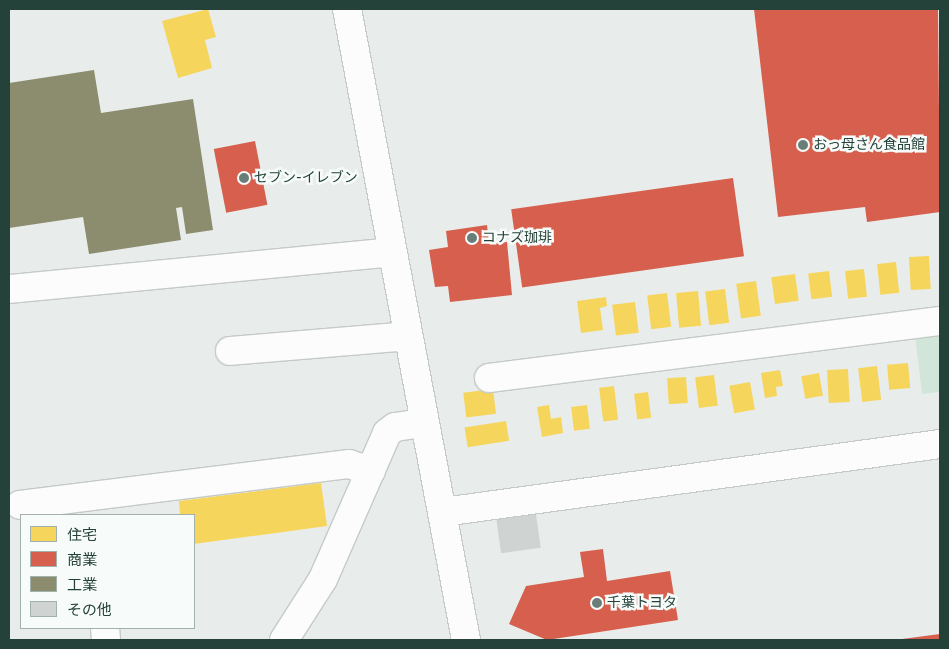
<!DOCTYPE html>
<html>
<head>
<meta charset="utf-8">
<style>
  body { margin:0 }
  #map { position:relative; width:949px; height:649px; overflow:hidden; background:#e8edeb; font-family:"Fira Sans","Noto Sans JP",sans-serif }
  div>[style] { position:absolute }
  .green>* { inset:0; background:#d1e6d8 }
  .homes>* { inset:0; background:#f6d55c; transform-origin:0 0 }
  .shops>* { inset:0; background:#d6604d; transform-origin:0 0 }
  .industry>* { inset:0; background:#8c8c6e }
  .building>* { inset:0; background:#cfd4d2; transform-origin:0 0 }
  .roads { filter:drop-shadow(1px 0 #c5cac8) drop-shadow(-1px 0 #c5cac8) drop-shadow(0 1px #c5cac8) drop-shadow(0 -1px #c5cac8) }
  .minor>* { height:28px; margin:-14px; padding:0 14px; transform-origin:14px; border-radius:14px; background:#fcfcfc }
  .dots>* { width:14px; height:14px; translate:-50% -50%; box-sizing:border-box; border:2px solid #f7fbf9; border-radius:50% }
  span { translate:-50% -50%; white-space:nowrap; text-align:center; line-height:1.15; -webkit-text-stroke:5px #f7fbf9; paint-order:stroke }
  .poi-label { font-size:14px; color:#24423a }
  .left { translate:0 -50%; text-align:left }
  .frame { position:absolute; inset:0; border:10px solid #24423a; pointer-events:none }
  .legend { position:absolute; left:20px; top:514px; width:175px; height:115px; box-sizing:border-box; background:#f7fbf9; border:1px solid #a3b1ad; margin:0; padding:6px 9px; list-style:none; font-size:15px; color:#24423a }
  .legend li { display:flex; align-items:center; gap:10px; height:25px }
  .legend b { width:25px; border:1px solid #a3b1ad }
</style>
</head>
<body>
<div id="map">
  <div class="green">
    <div style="clip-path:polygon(940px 333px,940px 392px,922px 394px,915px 335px)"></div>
  </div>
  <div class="homes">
    <div style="clip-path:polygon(208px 9px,216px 37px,205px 40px,212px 68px,178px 78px,162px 21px)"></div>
    <div style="left:929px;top:256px;width:33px;height:20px;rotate:87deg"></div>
    <div style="left:896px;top:262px;width:31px;height:19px;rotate:84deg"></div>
    <div style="left:864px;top:269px;width:28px;height:19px;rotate:84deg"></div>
    <div style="left:829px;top:271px;width:26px;height:21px;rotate:83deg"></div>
    <div style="left:795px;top:274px;width:27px;height:24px;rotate:82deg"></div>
    <div style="left:756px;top:281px;width:35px;height:20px;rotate:82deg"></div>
    <div style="left:725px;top:289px;width:34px;height:20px;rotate:83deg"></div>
    <div style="left:698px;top:291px;width:35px;height:22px;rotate:85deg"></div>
    <div style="left:667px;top:293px;width:34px;height:20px;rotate:83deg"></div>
    <div style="clip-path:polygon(606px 297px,607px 306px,600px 308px,603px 330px,581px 333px,577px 301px)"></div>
    <div style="left:635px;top:302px;width:31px;height:23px;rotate:83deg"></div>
    <div style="left:908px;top:363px;width:25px;height:21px;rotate:85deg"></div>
    <div style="left:877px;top:366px;width:34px;height:19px;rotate:83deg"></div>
    <div style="left:848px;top:369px;width:33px;height:21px;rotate:87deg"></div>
    <div style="clip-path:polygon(780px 370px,783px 386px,776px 387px,777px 396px,765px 398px,761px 373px)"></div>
    <div style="left:819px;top:373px;width:23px;height:18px;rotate:80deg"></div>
    <div style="left:714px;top:375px;width:31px;height:19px;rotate:83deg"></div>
    <div style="left:686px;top:377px;width:26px;height:19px;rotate:86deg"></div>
    <div style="left:750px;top:382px;width:28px;height:21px;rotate:80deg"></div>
    <div style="left:614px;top:386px;width:34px;height:15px;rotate:83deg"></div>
    <div style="left:493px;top:389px;width:25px;height:30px;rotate:83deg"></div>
    <div style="left:648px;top:392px;width:26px;height:14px;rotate:83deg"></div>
    <div style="clip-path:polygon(549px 405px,551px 419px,561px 417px,563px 433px,542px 437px,537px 407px)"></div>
    <div style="left:587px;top:405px;width:24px;height:16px;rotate:83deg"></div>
    <div style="left:506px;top:421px;width:20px;height:42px;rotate:81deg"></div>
    <div style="clip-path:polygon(321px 483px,327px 526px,194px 544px,194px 515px,180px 515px,179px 501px)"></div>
  </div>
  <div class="shops">
    <div style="clip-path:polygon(754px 9px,938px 9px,940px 212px,867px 222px,865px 207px,778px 217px)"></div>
    <div style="left:255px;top:141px;width:65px;height:42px;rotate:79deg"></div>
    <div style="left:733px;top:178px;width:79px;height:224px;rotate:82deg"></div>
    <div style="clip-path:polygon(487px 225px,489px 244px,507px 242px,512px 295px,450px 302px,448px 286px,435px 287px,429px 250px,448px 247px,446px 231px)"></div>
    <div style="clip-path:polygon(603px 549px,607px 581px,670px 571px,678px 620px,547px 640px,509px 624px,526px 586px,584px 577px,580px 552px)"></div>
    <div style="clip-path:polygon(940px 634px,940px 640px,903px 640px,902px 639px)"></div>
  </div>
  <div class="industry">
    <div style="clip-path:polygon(94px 70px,101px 113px,193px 99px,213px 230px,186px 234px,182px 207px,176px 208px,181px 240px,89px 254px,83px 217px,9px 228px,9px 83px)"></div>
  </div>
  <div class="building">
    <div style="left:536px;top:514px;width:34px;height:40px;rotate:82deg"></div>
  </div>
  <div class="roads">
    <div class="minor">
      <div style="left:347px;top:9px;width:642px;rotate:79.32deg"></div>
      <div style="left:9px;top:289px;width:383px;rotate:-5.5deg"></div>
      <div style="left:230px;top:351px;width:178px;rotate:-4.8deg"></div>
      <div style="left:489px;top:378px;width:455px;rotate:-7.2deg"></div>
      <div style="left:20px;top:505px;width:332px;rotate:-7.1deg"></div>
      <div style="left:349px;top:464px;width:23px;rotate:18deg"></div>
      <div style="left:443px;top:512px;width:502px;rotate:-7.79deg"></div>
      <div style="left:105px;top:628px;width:12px;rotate:85deg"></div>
      <div style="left:284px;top:640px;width:72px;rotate:-57.4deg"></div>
      <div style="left:323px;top:579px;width:159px;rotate:-66.3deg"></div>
      <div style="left:387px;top:433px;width:10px;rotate:-37deg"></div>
      <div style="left:395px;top:427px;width:29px;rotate:-8deg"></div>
    </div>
  </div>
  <div class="dots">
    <div style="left:803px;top:145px;background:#697e78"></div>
    <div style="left:244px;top:178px;background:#697e78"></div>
    <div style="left:472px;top:238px;background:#697e78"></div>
    <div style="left:597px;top:603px;background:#697e78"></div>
  </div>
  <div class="poi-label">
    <span class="left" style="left:813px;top:145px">おっ母さん食品館</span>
    <span class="left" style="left:254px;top:178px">セブン-イレブン</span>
    <span class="left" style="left:482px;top:238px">コナズ珈琲</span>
    <span class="left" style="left:607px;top:603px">千葉トヨタ</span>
  </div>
  <div class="frame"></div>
  <ul class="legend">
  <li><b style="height:14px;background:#f6d55c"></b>住宅</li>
  <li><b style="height:14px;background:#d6604d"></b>商業</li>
  <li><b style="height:14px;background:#8c8c6e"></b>工業</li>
  <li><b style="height:14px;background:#cfd4d2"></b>その他</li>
  </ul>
</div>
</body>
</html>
